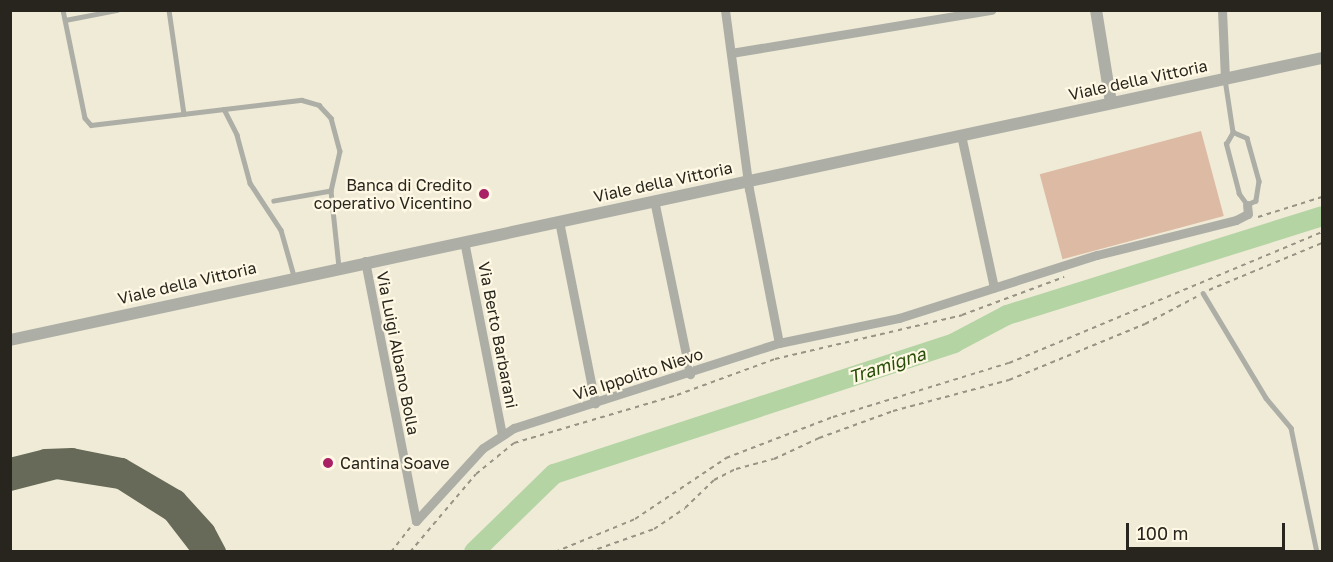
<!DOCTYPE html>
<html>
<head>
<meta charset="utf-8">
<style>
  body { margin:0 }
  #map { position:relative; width:1333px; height:562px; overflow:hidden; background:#f0ebd7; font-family:"Golos Text",sans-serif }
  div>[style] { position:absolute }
  .green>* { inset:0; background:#dcbaa3; transform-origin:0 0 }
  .river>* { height:20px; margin:-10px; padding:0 10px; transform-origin:10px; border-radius:10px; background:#b4d4a4 }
  .path>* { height:2px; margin-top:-1px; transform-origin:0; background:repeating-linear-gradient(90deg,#989485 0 4.5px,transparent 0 9px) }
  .service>* { height:4.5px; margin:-2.25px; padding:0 2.25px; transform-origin:2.25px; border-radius:2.25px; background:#adaea6 }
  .minor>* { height:9px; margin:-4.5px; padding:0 4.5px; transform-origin:4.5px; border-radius:4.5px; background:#adaea6 }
  .tertiary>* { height:12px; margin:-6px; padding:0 6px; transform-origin:6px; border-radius:6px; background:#adaea6 }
  .motorway>* { height:18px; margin:-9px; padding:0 9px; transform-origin:9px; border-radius:9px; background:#676a58 }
  .dots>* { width:16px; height:16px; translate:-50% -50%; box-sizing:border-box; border:3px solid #fef8e4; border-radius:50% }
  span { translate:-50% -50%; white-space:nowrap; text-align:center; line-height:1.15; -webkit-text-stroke:4.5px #fef8e4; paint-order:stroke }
  .street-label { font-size:16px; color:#27251d }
  .poi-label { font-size:16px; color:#27251d }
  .right { translate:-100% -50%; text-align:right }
  .left { translate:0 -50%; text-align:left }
  .water-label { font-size:18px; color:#274e08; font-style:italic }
  .frame { position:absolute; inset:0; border:12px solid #27251d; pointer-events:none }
  .scale { position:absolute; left:1126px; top:523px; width:159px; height:27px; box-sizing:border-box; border:3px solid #27251d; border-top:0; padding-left:8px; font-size:18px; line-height:21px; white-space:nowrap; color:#27251d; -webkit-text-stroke:4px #fef8e4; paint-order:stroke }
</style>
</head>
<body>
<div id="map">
  <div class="green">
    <div style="left:1201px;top:131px;width:88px;height:167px;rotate:75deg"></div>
  </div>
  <div class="river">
    <div style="left:474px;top:552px;width:112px;rotate:-44.3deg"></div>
    <div style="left:554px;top:474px;width:421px;rotate:-18.1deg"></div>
    <div style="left:954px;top:343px;width:60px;rotate:-27.8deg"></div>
    <div style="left:1007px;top:315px;width:330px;rotate:-17.4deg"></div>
  </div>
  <div class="path">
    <div style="left:1258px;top:217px;width:67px;rotate:-17.4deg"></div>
    <div style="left:1209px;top:290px;width:122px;rotate:-22.6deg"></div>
    <div style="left:391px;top:552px;width:31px;rotate:-52deg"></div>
    <div style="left:410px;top:552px;width:102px;rotate:-49.8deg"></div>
    <div style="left:476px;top:474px;width:49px;rotate:-39.2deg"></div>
    <div style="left:514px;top:443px;width:170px;rotate:-16.4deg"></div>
    <div style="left:677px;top:395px;width:104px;rotate:-20.2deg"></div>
    <div style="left:775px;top:359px;width:192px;rotate:-13.2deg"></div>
    <div style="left:962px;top:315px;width:109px;rotate:-20.4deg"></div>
    <div style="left:555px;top:552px;width:87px;rotate:-22.4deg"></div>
    <div style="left:635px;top:519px;width:110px;rotate:-33.8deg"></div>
    <div style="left:726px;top:458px;width:115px;rotate:-21deg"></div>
    <div style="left:833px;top:417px;width:184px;rotate:-17.1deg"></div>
    <div style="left:1009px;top:363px;width:339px;rotate:-22.7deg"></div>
    <div style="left:589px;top:552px;width:69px;rotate:-19.5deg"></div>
    <div style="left:654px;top:529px;width:37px;rotate:-34deg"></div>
    <div style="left:685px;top:508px;width:40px;rotate:-44deg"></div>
    <div style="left:714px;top:480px;width:25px;rotate:-27deg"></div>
    <div style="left:736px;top:469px;width:39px;rotate:-15deg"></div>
    <div style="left:774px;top:459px;width:50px;rotate:-25deg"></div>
    <div style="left:819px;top:438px;width:79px;rotate:-20deg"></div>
    <div style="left:893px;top:411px;width:120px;rotate:-15deg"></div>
    <div style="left:1009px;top:380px;width:147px;rotate:-22.4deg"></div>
    <div style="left:1145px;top:324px;width:58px;rotate:-27.9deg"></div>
  </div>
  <div class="service">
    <div style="left:63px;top:10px;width:110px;rotate:78.5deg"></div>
    <div style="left:85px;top:118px;width:9px;rotate:49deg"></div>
    <div style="left:91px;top:125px;width:212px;rotate:-6.8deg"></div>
    <div style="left:302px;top:100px;width:18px;rotate:16deg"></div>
    <div style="left:319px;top:105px;width:18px;rotate:47deg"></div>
    <div style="left:331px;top:118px;width:34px;rotate:75deg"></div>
    <div style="left:340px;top:151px;width:41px;rotate:102.7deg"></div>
    <div style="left:331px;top:191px;width:58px;rotate:170deg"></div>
    <div style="left:169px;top:10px;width:105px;rotate:81.8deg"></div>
    <div style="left:65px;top:20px;width:53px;rotate:-10.9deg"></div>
    <div style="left:1225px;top:79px;width:54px;rotate:81.4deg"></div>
    <div style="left:224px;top:109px;width:29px;rotate:63deg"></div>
    <div style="left:237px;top:135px;width:50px;rotate:74.8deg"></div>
    <div style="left:250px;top:183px;width:56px;rotate:56.6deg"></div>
    <div style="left:281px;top:230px;width:48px;rotate:74.2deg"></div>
    <div style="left:1233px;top:132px;width:15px;rotate:23deg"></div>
    <div style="left:1247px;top:138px;width:45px;rotate:74.4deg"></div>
    <div style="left:1259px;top:181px;width:20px;rotate:99deg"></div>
    <div style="left:1256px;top:201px;width:10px;rotate:156deg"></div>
    <div style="left:1247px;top:205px;width:14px;rotate:-126deg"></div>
    <div style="left:1239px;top:194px;width:52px;rotate:-104.6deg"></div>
    <div style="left:1226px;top:144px;width:14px;rotate:-60deg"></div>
    <div style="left:331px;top:191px;width:76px;rotate:84deg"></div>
    <div style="left:1203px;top:293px;width:122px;rotate:59deg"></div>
    <div style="left:1266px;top:398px;width:39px;rotate:50deg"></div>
    <div style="left:1291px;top:428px;width:127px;rotate:78.2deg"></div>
  </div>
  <div class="minor">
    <div style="left:725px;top:10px;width:181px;rotate:82.4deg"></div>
    <div style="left:749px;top:189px;width:157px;rotate:79deg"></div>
    <div style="left:1222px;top:10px;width:68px;rotate:87.5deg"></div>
    <div style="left:731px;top:53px;width:264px;rotate:-9.4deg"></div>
    <div style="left:961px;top:135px;width:156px;rotate:77.8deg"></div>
    <div style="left:654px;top:200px;width:178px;rotate:78.3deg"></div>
    <div style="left:559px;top:221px;width:186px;rotate:78.8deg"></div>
    <div style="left:464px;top:241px;width:197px;rotate:78.9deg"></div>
    <div style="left:365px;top:261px;width:265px;rotate:78.9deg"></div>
    <div style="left:416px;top:521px;width:99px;rotate:-47.5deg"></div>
    <div style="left:483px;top:448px;width:37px;rotate:-33deg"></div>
    <div style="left:514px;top:428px;width:278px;rotate:-17.8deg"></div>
    <div style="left:779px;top:343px;width:123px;rotate:-11.8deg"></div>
    <div style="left:899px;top:318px;width:208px;rotate:-17.7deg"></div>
    <div style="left:1097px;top:255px;width:143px;rotate:-14.1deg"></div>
    <div style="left:1236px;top:220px;width:13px;rotate:-27deg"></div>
    <div style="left:1248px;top:214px;width:9px;rotate:-96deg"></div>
  </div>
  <div class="tertiary">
    <div style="left:1096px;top:10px;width:94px;rotate:80.8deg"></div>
    <div style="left:10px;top:340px;width:1342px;rotate:-12.13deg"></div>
  </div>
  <div class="motorway">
    <div style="left:10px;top:467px;width:36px;rotate:-14deg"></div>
    <div style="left:45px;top:458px;width:27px;rotate:-2deg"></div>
    <div style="left:72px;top:457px;width:51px;rotate:11.3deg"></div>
    <div style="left:122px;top:467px;width:64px;rotate:30.2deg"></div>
    <div style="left:177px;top:499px;width:43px;rotate:47.8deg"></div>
    <div style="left:206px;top:531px;width:24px;rotate:62deg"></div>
    <div style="left:10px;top:482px;width:49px;rotate:-14.3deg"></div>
    <div style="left:57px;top:470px;width:64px;rotate:9deg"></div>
    <div style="left:120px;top:480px;width:62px;rotate:32.4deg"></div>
    <div style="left:172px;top:513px;width:49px;rotate:52.4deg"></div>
  </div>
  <div class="dots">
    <div style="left:484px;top:194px;background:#a92065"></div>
    <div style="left:328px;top:463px;background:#a92065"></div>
  </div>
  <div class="street-label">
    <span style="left:1138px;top:80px;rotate:-12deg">Viale della Vittoria</span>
    <span style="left:663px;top:182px;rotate:-12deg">Viale della Vittoria</span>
    <span style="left:187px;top:283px;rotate:-13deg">Viale della Vittoria</span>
    <span style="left:498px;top:335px;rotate:79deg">Via Berto Barbarani</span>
    <span style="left:398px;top:353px;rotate:79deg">Via Luigi Albano Bolla</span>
    <span style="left:638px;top:374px;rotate:-18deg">Via Ippolito Nievo</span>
  </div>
  <div class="poi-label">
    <span class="right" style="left:472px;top:194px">Banca di Credito<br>coperativo Vicentino</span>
    <span class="left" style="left:340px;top:463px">Cantina Soave</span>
  </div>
  <div class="water-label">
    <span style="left:887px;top:365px;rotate:-18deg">Tramigna</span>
  </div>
  <div class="frame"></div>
  <div class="scale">100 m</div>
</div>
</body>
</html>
